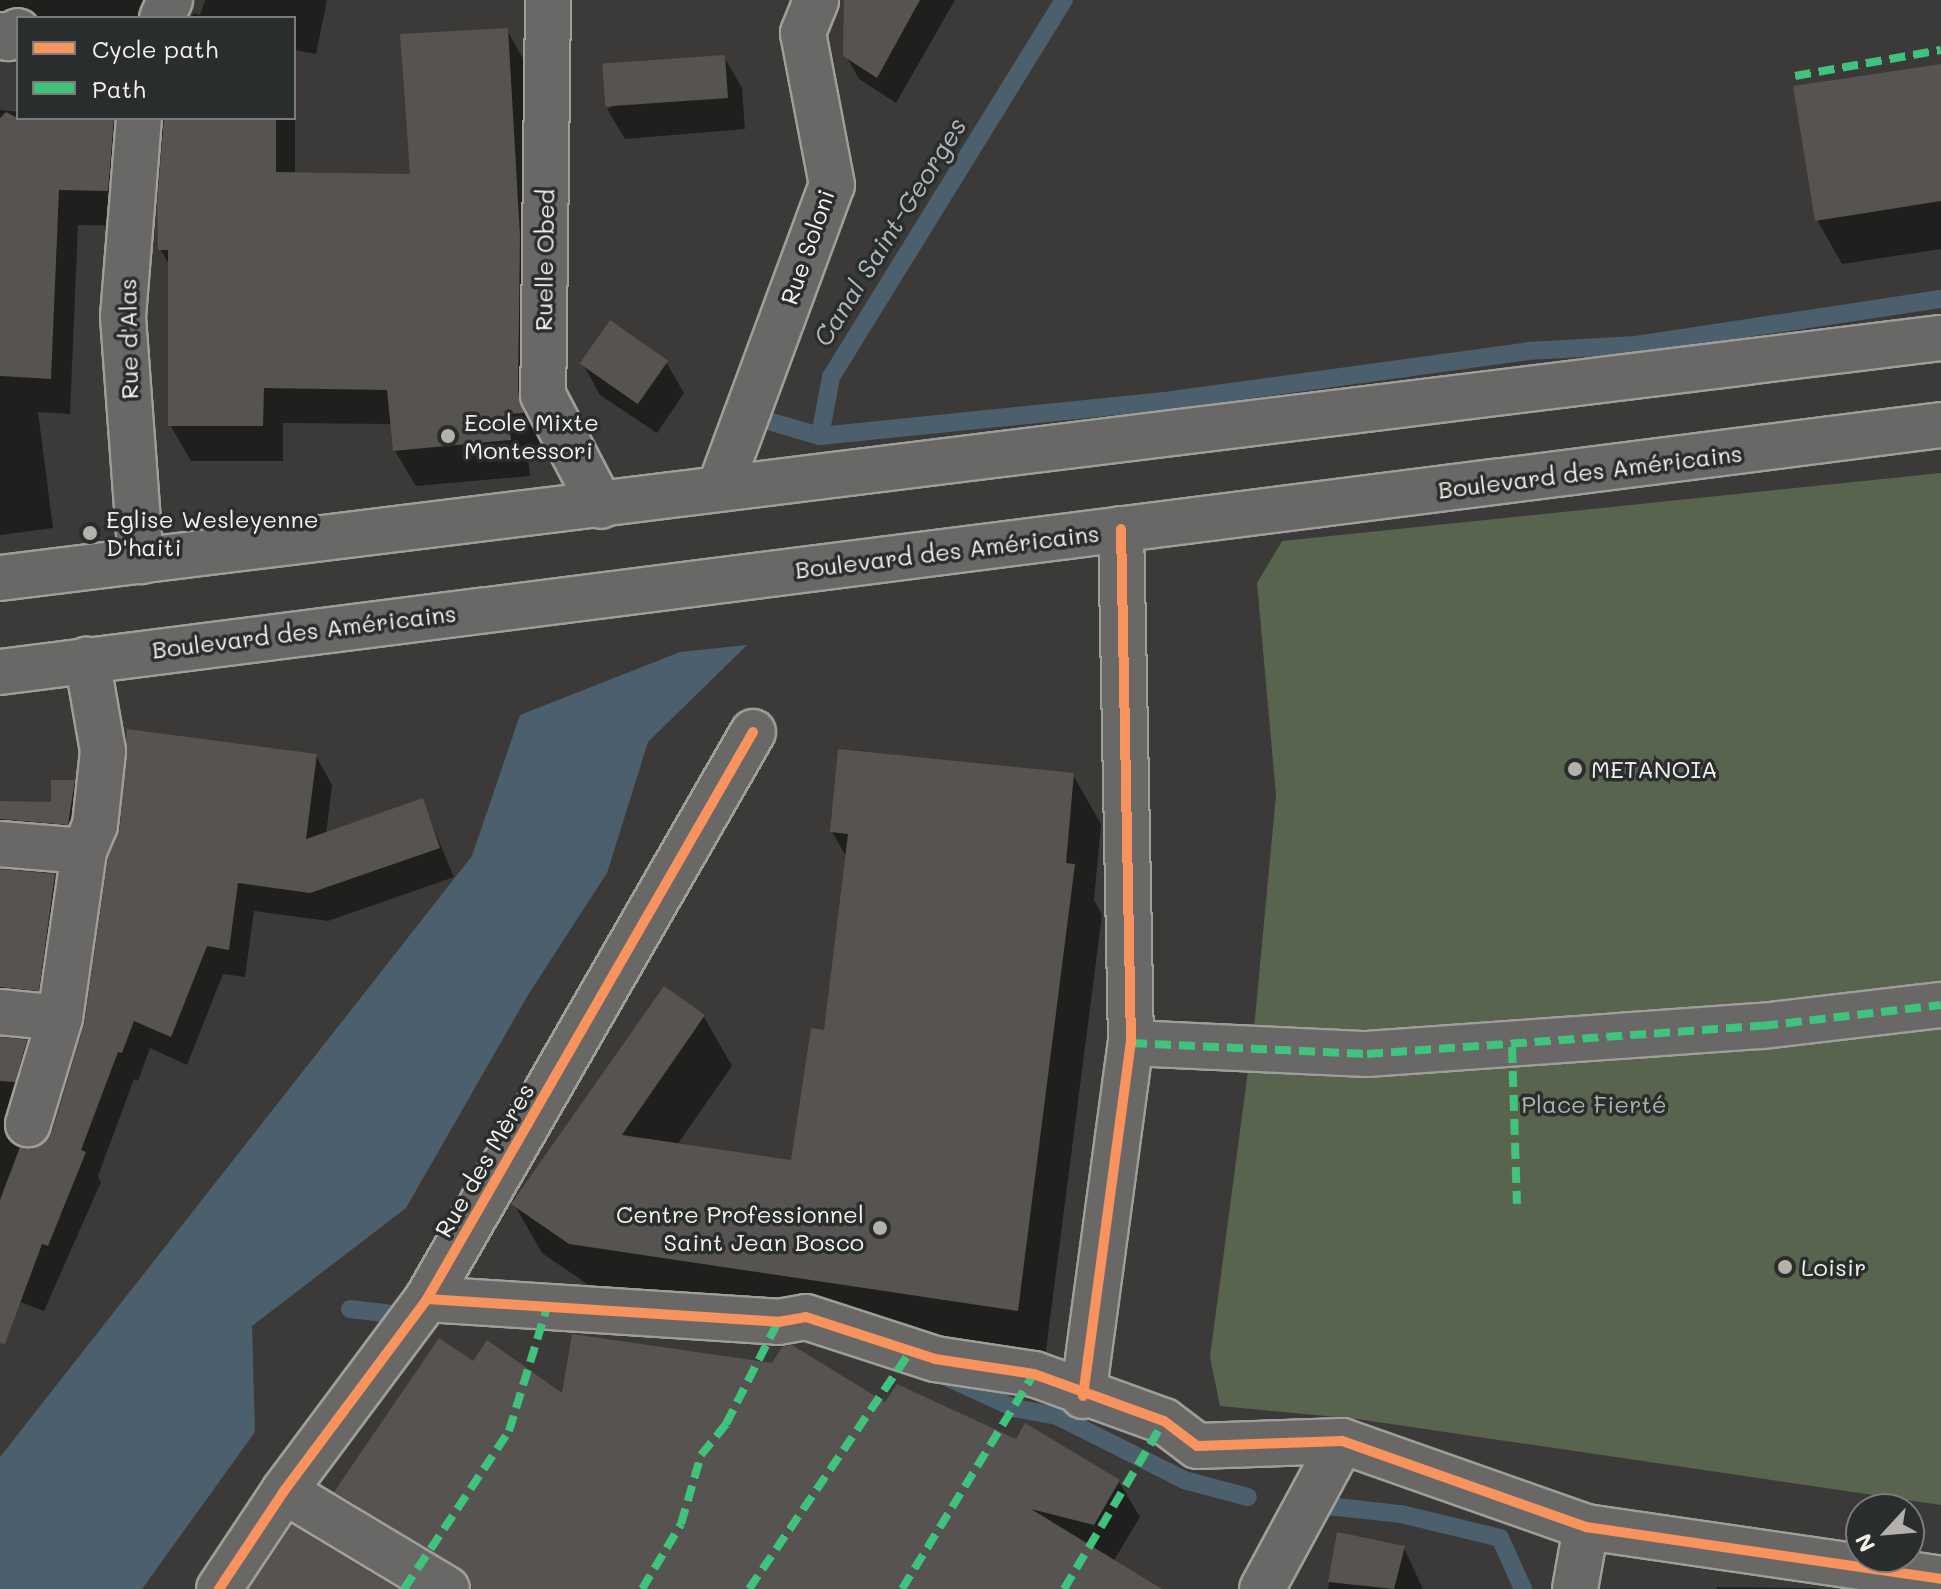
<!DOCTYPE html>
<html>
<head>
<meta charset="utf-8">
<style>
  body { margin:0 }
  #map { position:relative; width:1941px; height:1589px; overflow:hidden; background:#3b3a38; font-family:Mali,sans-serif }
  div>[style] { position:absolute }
  .green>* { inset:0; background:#58644e }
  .water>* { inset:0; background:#4c5f6d }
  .shadow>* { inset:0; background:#0007 }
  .stream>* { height:18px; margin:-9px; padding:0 9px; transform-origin:9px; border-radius:9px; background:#4c5f6d }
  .building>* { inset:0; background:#565350; transform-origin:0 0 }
  .roads { filter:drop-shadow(2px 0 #9f9e9b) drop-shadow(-2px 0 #9f9e9b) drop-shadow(0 2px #9f9e9b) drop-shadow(0 -2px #9f9e9b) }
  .street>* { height:44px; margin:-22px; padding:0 22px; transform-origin:22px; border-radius:22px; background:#696866 }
  .secondary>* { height:44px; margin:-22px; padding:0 22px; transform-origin:22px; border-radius:22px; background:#696866 }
  .quiet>* { height:8px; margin-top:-4px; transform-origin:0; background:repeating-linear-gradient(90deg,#40c37c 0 16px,transparent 0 24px) }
  .cycleway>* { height:10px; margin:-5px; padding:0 5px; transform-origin:5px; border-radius:5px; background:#f8935d }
  .dots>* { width:22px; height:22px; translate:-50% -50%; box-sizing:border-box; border:4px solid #2a2d2e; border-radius:50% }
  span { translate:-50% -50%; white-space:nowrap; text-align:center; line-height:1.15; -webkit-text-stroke:7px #2a2d2e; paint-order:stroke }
  .street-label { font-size:24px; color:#f4f1e8 }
  .poi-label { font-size:24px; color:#f4f1e8 }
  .left { translate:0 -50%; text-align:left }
  .right { translate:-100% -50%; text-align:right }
  .park-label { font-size:24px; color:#b0b4a4 }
  .water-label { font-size:26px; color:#b2b8b9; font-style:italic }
  .legend { position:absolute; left:16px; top:16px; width:280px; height:104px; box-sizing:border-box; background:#2a2d2e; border:2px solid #7b7b78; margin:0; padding:10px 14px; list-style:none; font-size:24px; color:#f4f1e8 }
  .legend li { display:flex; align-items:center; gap:16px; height:40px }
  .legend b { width:40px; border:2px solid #7b7b78 }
  .north { position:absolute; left:1845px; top:1493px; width:80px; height:80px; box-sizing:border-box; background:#2a2d2e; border:2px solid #7b7b78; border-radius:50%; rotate:244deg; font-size:22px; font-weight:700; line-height:32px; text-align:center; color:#f4f1e8 }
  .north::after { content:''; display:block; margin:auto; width:28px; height:36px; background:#b3b1aa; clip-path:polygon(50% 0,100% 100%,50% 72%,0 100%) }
</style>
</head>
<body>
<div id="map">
  <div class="green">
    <div style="clip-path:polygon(1941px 473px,1941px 1505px,1357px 1419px,1220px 1406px,1210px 1357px,1255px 1018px,1276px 795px,1257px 583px,1282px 541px)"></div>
  </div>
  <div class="water">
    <div style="clip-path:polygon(747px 645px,648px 742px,607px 873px,528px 995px,406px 1208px,252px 1326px,255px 1432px,142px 1589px,0 1589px,0 1457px,472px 856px,520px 715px,680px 652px)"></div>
  </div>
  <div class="shadow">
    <div style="clip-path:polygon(0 0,151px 0,161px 18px,18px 18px,0 42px)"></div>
    <div style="clip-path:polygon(205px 0,327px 0,316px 54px,295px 50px,295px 175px,412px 176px,507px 30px,527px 66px,539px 273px,537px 432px,543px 449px,527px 450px,530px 476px,416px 486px,395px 451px,393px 424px,283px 423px,283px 461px,191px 461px,170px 425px,170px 266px,160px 249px,162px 128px,139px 139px,128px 226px,78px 225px,70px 414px,38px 412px,53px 528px,0 535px,0 110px,18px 112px,18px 118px,294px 118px,294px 18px,191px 18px,194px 13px,200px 15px)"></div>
    <div style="clip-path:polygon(849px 0,955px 0,896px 103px,859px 79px,846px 56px)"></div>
    <div style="clip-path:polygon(724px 57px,742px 88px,745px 129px,625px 139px,607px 109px)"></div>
    <div style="clip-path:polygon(1941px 66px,1941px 249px,1842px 264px,1817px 220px)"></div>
    <div style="clip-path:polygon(666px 362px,684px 393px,657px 433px,600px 395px,583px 364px)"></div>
    <div style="clip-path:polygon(316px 756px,332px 785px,326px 835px,422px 801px,454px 877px,328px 921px,254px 911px,245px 977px,223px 974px,187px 1065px,150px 1048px,138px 1081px,134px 1079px,98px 1176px,101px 1182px,44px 1311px,0 1294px,0 1037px,26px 1042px,42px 1070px,19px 1148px,46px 1144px)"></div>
    <div style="clip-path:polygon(1073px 775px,1101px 824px,1094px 900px,1102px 915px,1045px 1358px,599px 1292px,542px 1253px,514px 1204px,664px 988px,704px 1017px,732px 1066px,677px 1145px,793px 1163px,825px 1032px,847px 858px,832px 832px)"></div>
    <div style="clip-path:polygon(74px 782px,90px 810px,84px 852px,0 856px,0 803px,53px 804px)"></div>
    <div style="clip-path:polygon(0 869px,54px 876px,71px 904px,54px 1019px,0 1026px)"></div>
    <div style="clip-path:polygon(473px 1363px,563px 1396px,886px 1404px,1017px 1441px,1119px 1482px,1140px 1517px,1113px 1562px,1158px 1589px,459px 1589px,357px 1528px,336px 1492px)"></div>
    <div style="clip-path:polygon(1339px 1534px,1404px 1548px,1423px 1589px,1328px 1589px)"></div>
    <div style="clip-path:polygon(1717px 1587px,1813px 1588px,1823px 1589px,1717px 1589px)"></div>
  </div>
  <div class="stream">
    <div style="left:748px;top:415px;width:75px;rotate:16.3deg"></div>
    <div style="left:820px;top:436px;width:60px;rotate:-79.4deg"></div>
    <div style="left:831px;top:377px;width:443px;rotate:-58.3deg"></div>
    <div style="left:820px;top:436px;width:354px;rotate:-5.8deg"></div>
    <div style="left:1172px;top:400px;width:359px;rotate:-7.8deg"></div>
    <div style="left:1528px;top:351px;width:108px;rotate:-3.2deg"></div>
    <div style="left:1636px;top:345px;width:308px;rotate:-8.6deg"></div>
    <div style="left:350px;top:1309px;width:60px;rotate:6.7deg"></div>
    <div style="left:949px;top:1378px;width:72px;rotate:24.8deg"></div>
    <div style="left:1014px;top:1408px;width:44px;rotate:10.5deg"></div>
    <div style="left:1057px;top:1416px;width:142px;rotate:26.7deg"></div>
    <div style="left:1184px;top:1480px;width:66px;rotate:14.9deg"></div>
    <div style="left:1310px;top:1504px;width:92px;rotate:6.3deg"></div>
    <div style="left:1401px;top:1514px;width:102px;rotate:13.6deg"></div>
    <div style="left:1500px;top:1538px;width:56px;rotate:65.7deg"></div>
  </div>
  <div class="building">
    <div style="clip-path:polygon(844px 0,920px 0,877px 78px,843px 56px)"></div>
    <div style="clip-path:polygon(508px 28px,520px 236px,518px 395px,524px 413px,508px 414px,511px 440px,393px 451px,387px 390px,264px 388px,263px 426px,168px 426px,168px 250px,158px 250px,157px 204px,164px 118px,276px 118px,276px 172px,410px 174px,400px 34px)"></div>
    <div style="left:725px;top:55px;width:43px;height:123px;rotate:86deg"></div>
    <div style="clip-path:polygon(1941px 64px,1941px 201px,1815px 221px,1793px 86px)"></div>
    <div style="clip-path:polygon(6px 112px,18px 118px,114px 118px,108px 191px,59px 190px,51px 379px,0 376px,0 118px)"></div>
    <div style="left:610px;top:320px;width:71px;height:53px;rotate:35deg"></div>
    <div style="clip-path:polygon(127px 729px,317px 754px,306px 839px,423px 798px,440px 848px,310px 893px,238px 883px,229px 950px,207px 946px,171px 1037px,134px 1021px,122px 1053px,118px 1052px,81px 1150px,86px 1152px,48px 1246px,42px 1244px,5px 1344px,0 1343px,0 1200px,20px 1147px,34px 1148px,52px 1132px,84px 1025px,108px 858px,120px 828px)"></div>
    <div style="clip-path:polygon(838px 749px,1074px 773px,1066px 863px,1075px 864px,1018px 1311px,569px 1244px,511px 1204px,664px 986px,705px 1015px,622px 1135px,791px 1160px,811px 1028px,824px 1030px,848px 834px,830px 832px)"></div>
    <div style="clip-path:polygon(51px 780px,75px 780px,68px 825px,0 819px,0 801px,51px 802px)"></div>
    <div style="clip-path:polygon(0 869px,55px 874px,39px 991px,0 987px)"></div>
    <div style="clip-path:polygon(0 1037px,27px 1040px,15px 1082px,0 1081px)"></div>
    <div style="clip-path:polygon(572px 1334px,772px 1363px,782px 1347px,792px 1345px,885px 1402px,897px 1384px,1016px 1439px,1025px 1423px,1120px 1480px,1094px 1525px,1031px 1509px,1162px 1589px,472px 1589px,460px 1568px,334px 1492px,439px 1338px,473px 1361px,487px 1340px,562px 1393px)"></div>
    <div style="clip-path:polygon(292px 1525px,398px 1589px,249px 1589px)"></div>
    <div style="clip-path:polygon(1337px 1532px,1405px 1546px,1394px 1589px,1328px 1582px)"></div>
  </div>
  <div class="roads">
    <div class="street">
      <div style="left:548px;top:0;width:395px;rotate:90.7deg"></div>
      <div style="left:543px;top:395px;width:125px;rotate:62.4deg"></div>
      <div style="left:162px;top:18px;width:20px;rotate:-66deg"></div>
      <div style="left:0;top:35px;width:9px;rotate:21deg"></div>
      <div style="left:8px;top:38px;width:12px;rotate:-35deg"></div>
      <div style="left:139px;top:118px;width:200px;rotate:94.6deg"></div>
      <div style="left:123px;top:317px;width:245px;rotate:85.8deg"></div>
      <div style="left:720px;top:487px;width:322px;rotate:-69.7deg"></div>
      <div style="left:832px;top:185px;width:155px;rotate:-100.8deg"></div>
      <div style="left:803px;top:33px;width:35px;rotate:-68deg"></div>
      <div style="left:0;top:844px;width:84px;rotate:4.8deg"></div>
      <div style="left:84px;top:851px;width:28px;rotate:-67deg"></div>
      <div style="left:95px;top:825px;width:74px;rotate:-83.8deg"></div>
      <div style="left:103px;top:751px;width:93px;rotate:-99.9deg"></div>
      <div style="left:0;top:1012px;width:60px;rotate:5.7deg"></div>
      <div style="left:60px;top:1018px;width:111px;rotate:106.8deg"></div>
      <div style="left:60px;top:1018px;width:169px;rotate:-81.8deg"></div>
      <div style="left:1131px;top:1043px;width:236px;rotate:2.7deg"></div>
      <div style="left:1367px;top:1054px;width:396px;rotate:-4.1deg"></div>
      <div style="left:1762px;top:1026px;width:180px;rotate:-6.7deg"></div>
      <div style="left:427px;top:1299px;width:352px;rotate:3.7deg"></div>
      <div style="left:778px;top:1322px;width:28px;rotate:-10deg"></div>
      <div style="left:806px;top:1317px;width:136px;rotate:18deg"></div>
      <div style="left:935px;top:1359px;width:100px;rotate:8.6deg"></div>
      <div style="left:1034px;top:1374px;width:138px;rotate:19.9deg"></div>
      <div style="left:1164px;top:1421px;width:41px;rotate:37.1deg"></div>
      <div style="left:1197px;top:1446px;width:145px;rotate:-2deg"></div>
      <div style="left:1342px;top:1441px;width:259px;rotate:19.4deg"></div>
      <div style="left:1586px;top:1527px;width:359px;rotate:8.3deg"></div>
      <div style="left:1083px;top:1396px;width:356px;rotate:-82.3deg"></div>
      <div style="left:1131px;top:1043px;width:514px;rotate:-91.11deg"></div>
      <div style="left:284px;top:1491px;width:190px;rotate:31deg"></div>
      <div style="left:219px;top:1589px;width:118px;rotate:-56.4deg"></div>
      <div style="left:284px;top:1491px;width:239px;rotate:-53.3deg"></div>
      <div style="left:427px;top:1299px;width:654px;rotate:-60.1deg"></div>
      <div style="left:1262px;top:1589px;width:168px;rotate:-61.6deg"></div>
      <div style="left:1575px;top:1589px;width:63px;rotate:-79.9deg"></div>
    </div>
    <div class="secondary">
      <div style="left:0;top:578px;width:1956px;rotate:-7.05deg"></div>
      <div style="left:0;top:672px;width:1957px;rotate:-7.25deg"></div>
    </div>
  </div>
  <div class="quiet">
    <div style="left:1795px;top:76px;width:148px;rotate:-10.1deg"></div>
    <div style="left:1131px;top:1043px;width:236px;rotate:2.7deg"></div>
    <div style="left:1367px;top:1054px;width:396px;rotate:-4.1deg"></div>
    <div style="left:1762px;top:1026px;width:180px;rotate:-6.7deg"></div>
    <div style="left:1512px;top:1047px;width:157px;rotate:88.2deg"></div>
    <div style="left:404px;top:1589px;width:190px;rotate:-56.4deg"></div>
    <div style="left:509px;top:1431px;width:126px;rotate:-72.9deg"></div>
    <div style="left:642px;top:1589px;width:76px;rotate:-59deg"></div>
    <div style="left:681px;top:1524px;width:72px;rotate:-73.8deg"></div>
    <div style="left:701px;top:1455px;width:40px;rotate:-51deg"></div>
    <div style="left:726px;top:1424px;width:114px;rotate:-63deg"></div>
    <div style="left:749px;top:1589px;width:288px;rotate:-55.8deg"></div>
    <div style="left:902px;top:1589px;width:252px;rotate:-58.5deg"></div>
    <div style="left:1064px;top:1589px;width:196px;rotate:-59.2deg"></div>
  </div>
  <div class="cycleway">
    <div style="left:427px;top:1299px;width:352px;rotate:3.7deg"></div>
    <div style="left:778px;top:1322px;width:28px;rotate:-10deg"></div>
    <div style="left:806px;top:1317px;width:136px;rotate:18deg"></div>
    <div style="left:935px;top:1359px;width:100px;rotate:8.6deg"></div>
    <div style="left:1034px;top:1374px;width:138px;rotate:19.9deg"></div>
    <div style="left:1164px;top:1421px;width:41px;rotate:37.1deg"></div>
    <div style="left:1197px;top:1446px;width:145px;rotate:-2deg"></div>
    <div style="left:1342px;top:1441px;width:259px;rotate:19.4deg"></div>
    <div style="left:1586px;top:1527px;width:359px;rotate:8.3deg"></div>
    <div style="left:1083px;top:1396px;width:356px;rotate:-82.3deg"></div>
    <div style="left:1131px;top:1043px;width:514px;rotate:-91.11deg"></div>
    <div style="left:219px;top:1589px;width:118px;rotate:-56.4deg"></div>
    <div style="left:284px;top:1491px;width:239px;rotate:-53.3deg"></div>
    <div style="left:427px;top:1299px;width:654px;rotate:-60.1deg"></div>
  </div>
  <div class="dots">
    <div style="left:448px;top:436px;background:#b3b1aa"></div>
    <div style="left:90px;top:533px;background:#b3b1aa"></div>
    <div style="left:1575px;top:769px;background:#b3b1aa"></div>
    <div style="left:880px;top:1228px;background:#b3b1aa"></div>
    <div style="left:1785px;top:1267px;background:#b3b1aa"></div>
  </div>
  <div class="street-label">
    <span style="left:807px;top:247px;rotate:-71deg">Rue Soloni</span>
    <span style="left:544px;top:260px;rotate:-89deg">Ruelle Obed</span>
    <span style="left:128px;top:339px;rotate:-91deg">Rue d'Alas</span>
    <span style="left:1590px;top:471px;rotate:-7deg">Boulevard des Américains</span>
    <span style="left:947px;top:551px;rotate:-7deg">Boulevard des Américains</span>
    <span style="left:304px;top:631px;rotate:-7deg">Boulevard des Américains</span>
    <span style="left:484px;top:1160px;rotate:-60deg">Rue des Mères</span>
  </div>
  <div class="poi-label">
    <span class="left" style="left:464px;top:436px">Ecole Mixte<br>Montessori</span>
    <span class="left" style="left:106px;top:533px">Eglise Wesleyenne<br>D'haiti</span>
    <span class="left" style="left:1591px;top:769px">METANOIA</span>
    <span class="right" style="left:864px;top:1228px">Centre Professionnel<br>Saint Jean Bosco</span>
    <span class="left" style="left:1801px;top:1267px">Loisir</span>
  </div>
  <div class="park-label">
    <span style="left:1594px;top:1104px">Place Fierté</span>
  </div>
  <div class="water-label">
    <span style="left:890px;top:232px;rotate:-58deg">Canal Saint-Georges</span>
  </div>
  <ul class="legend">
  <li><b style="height:10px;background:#f8935d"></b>Cycle path</li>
  <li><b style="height:10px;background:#40c37c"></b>Path</li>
  </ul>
  <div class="north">N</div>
</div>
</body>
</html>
